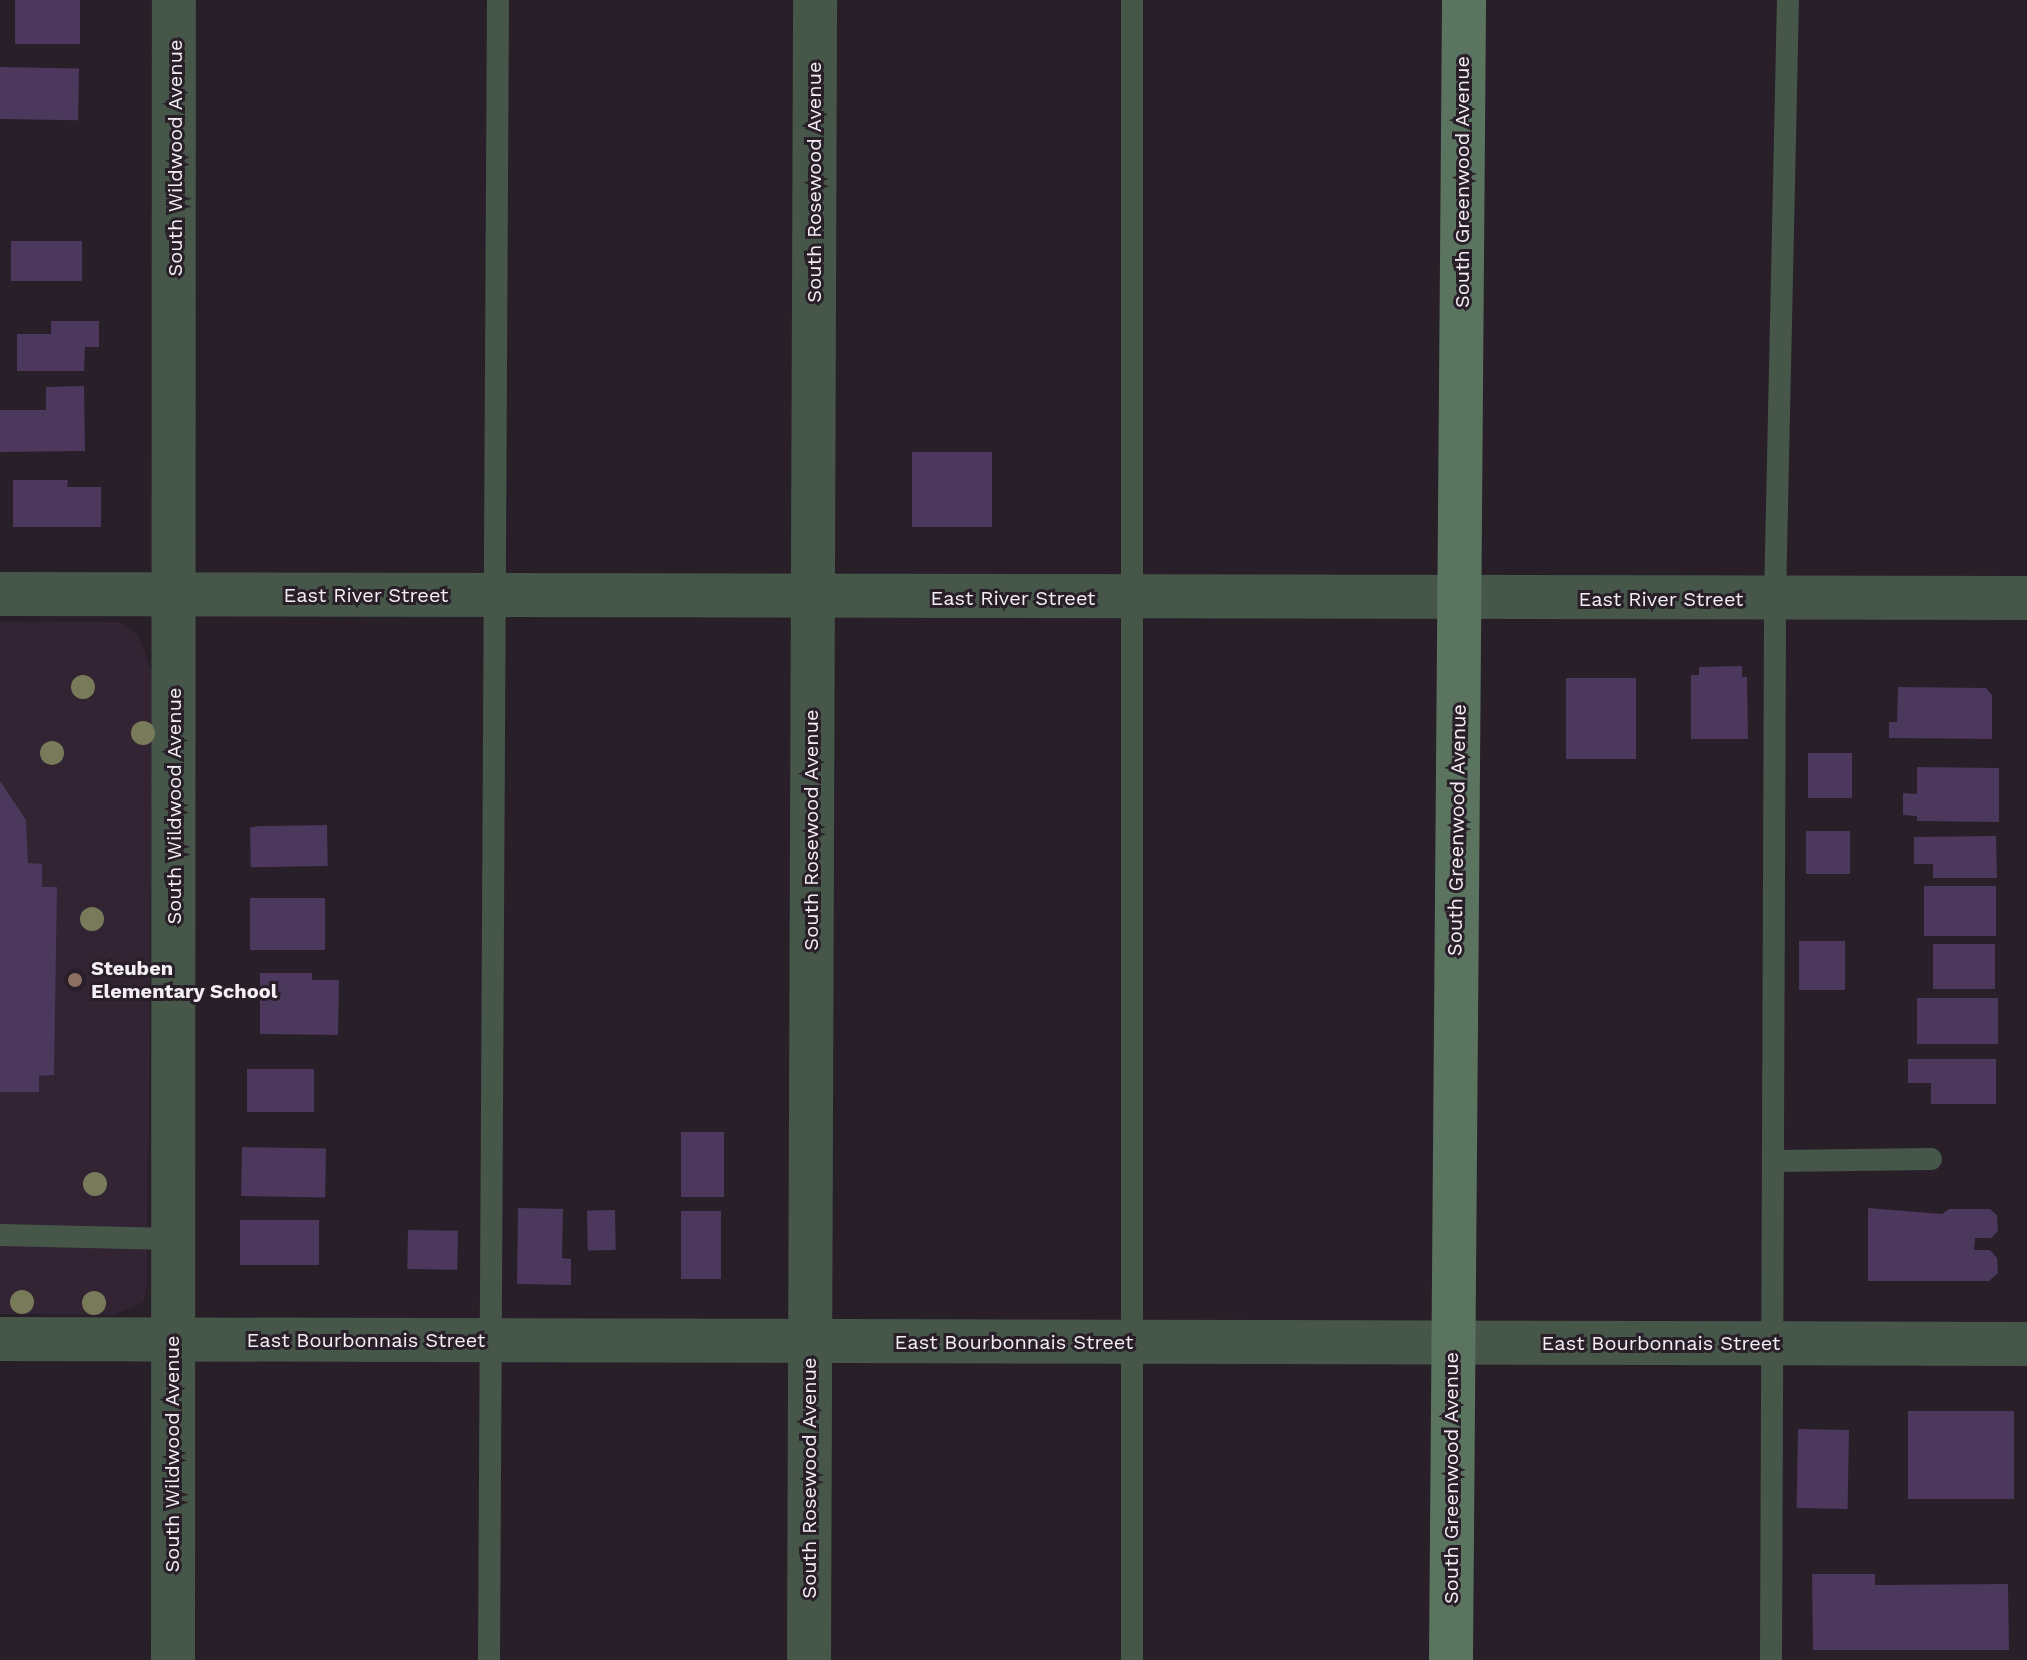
<!DOCTYPE html>
<html>
<head>
<meta charset="utf-8">
<style>
  body { margin:0 }
  #map { position:relative; width:2027px; height:1660px; overflow:hidden; background:#281f29; font-family:"Work Sans",sans-serif }
  div>[style] { position:absolute }
  .built>* { inset:0; background:#322433 }
  .building>* { inset:0; background:#4b385c; transform-origin:0 0 }
  .lane>* { height:22px; margin:-11px; padding:0 11px; transform-origin:11px; border-radius:11px; background:#46574a }
  .street>* { height:44px; margin:-22px; padding:0 22px; transform-origin:22px; border-radius:22px; background:#46574a }
  .secondary>* { height:44px; margin:-22px; padding:0 22px; transform-origin:22px; border-radius:22px; background:#5a7460 }
  .trees>* { width:24px; height:24px; margin:-12px; border-radius:50%; background:#787b59 }
  .dots>* { width:22px; height:22px; translate:-50% -50%; box-sizing:border-box; border:4px solid #281f29; border-radius:50% }
  span { translate:-50% -50%; white-space:nowrap; text-align:center; line-height:1.15; -webkit-text-stroke:6px #281f29; paint-order:stroke }
  .street-label { font-size:20px; color:#f4eef5 }
  .poi-label { font-size:20px; color:#f4eef5; font-weight:700 }
  .left { translate:0 -50%; text-align:left }
</style>
</head>
<body>
<div id="map">
  <div class="built">
    <div style="clip-path:polygon(0 622px,120px 622px,138px 634px,153px 675px,147px 1285px,144px 1302px,114px 1315px,0 1314px)"></div>
  </div>
  <div class="building">
    <div style="left:15px;top:0;width:65px;height:44px"></div>
    <div style="left:0;top:67px;width:79px;height:52px;rotate:1deg"></div>
    <div style="left:11px;top:241px;width:71px;height:40px"></div>
    <div style="clip-path:polygon(51px 321px,99px 321px,99px 347px,85px 347px,84px 371px,17px 371px,17px 334px,51px 334px)"></div>
    <div style="clip-path:polygon(84px 386px,85px 451px,0 452px,0 410px,46px 410px,46px 387px)"></div>
    <div style="left:912px;top:452px;width:80px;height:75px"></div>
    <div style="clip-path:polygon(13px 480px,68px 480px,67px 487px,101px 487px,101px 527px,13px 527px)"></div>
    <div style="clip-path:polygon(1742px 666px,1742px 677px,1747px 677px,1748px 739px,1691px 739px,1691px 675px,1699px 675px,1699px 667px)"></div>
    <div style="left:1566px;top:678px;width:70px;height:81px"></div>
    <div style="clip-path:polygon(1898px 687px,1986px 688px,1992px 695px,1992px 739px,1889px 738px,1889px 722px,1897px 722px)"></div>
    <div style="left:1852px;top:753px;width:45px;height:44px;rotate:90deg"></div>
    <div style="clip-path:polygon(1917px 767px,1999px 768px,1999px 822px,1917px 821px,1917px 816px,1903px 815px,1903px 793px,1917px 794px)"></div>
    <div style="clip-path:polygon(0 781px,26px 820px,28px 863px,42px 864px,42px 887px,57px 887px,54px 1075px,39px 1076px,39px 1092px,0 1092px)"></div>
    <div style="left:327px;top:825px;width:41px;height:77px;rotate:89deg"></div>
    <div style="left:1806px;top:831px;width:44px;height:43px"></div>
    <div style="clip-path:polygon(1996px 836px,1997px 878px,1933px 878px,1933px 864px,1914px 864px,1914px 837px)"></div>
    <div style="left:1924px;top:886px;width:72px;height:50px"></div>
    <div style="left:250px;top:898px;width:75px;height:52px"></div>
    <div style="left:1799px;top:941px;width:46px;height:49px"></div>
    <div style="left:1995px;top:944px;width:45px;height:62px;rotate:90deg"></div>
    <div style="clip-path:polygon(260px 973px,312px 973px,312px 980px,339px 980px,338px 1035px,260px 1034px)"></div>
    <div style="left:1917px;top:998px;width:81px;height:46px"></div>
    <div style="clip-path:polygon(1908px 1059px,1996px 1059px,1996px 1104px,1931px 1104px,1931px 1083px,1908px 1083px)"></div>
    <div style="left:314px;top:1069px;width:43px;height:67px;rotate:90deg"></div>
    <div style="left:681px;top:1132px;width:43px;height:65px"></div>
    <div style="left:242px;top:1147px;width:84px;height:49px;rotate:1deg"></div>
    <div style="clip-path:polygon(518px 1208px,563px 1209px,562px 1258px,571px 1259px,571px 1285px,517px 1284px)"></div>
    <div style="clip-path:polygon(1868px 1208px,1942px 1214px,1949px 1209px,1990px 1209px,1997px 1215px,1998px 1231px,1991px 1238px,1975px 1238px,1974px 1250px,1990px 1250px,1997px 1258px,1998px 1273px,1989px 1281px,1868px 1281px)"></div>
    <div style="left:615px;top:1210px;width:40px;height:28px;rotate:89deg"></div>
    <div style="left:681px;top:1211px;width:40px;height:68px"></div>
    <div style="left:240px;top:1220px;width:79px;height:45px"></div>
    <div style="left:408px;top:1230px;width:50px;height:39px;rotate:1deg"></div>
    <div style="left:1908px;top:1411px;width:106px;height:88px"></div>
    <div style="left:1798px;top:1429px;width:51px;height:79px;rotate:1deg"></div>
    <div style="clip-path:polygon(1812px 1574px,1875px 1574px,1875px 1585px,2008px 1584px,2009px 1650px,1813px 1650px)"></div>
  </div>
  <div class="lane">
    <div style="left:1773px;top:1161px;width:158px;rotate:-0.7deg"></div>
    <div style="left:0;top:1235px;width:172px;rotate:1.3deg"></div>
    <div style="left:489px;top:1660px;width:1660px;rotate:-89.69deg"></div>
    <div style="left:1132px;top:1660px;width:1660px;rotate:-90deg"></div>
    <div style="left:1771px;top:1660px;width:1061px;rotate:-89.78deg"></div>
    <div style="left:1775px;top:599px;width:599px;rotate:-88.76deg"></div>
  </div>
  <div class="street">
    <div style="left:0;top:594px;width:2027px;rotate:0.11deg"></div>
    <div style="left:0;top:1339px;width:2027px;rotate:0.14deg"></div>
    <div style="left:173px;top:1660px;width:1660px;rotate:-89.97deg"></div>
    <div style="left:809px;top:1660px;width:1660px;rotate:-89.79deg"></div>
  </div>
  <div class="secondary">
    <div style="left:1451px;top:1660px;width:1660px;rotate:-89.55deg"></div>
  </div>
  <div class="trees">
    <div style="left:83px;top:687px"></div>
    <div style="left:143px;top:733px"></div>
    <div style="left:52px;top:753px"></div>
    <div style="left:92px;top:919px"></div>
    <div style="left:95px;top:1184px"></div>
    <div style="left:22px;top:1302px"></div>
    <div style="left:94px;top:1303px"></div>
  </div>
  <div class="dots">
    <div style="left:75px;top:980px;background:#8d6e63"></div>
  </div>
  <div class="street-label">
    <span style="left:175px;top:158px;rotate:-90deg">South Wildwood Avenue</span>
    <span style="left:814px;top:182px;rotate:-90deg">South Rosewood Avenue</span>
    <span style="left:1462px;top:182px;rotate:-90deg">South Greenwood Avenue</span>
    <span style="left:366px;top:595px">East River Street</span>
    <span style="left:1013px;top:598px">East River Street</span>
    <span style="left:1661px;top:599px">East River Street</span>
    <span style="left:174px;top:806px;rotate:-90deg">South Wildwood Avenue</span>
    <span style="left:811px;top:830px;rotate:-90deg">South Rosewood Avenue</span>
    <span style="left:1457px;top:830px;rotate:-89deg">South Greenwood Avenue</span>
    <span style="left:366px;top:1340px">East Bourbonnais Street</span>
    <span style="left:1014px;top:1342px">East Bourbonnais Street</span>
    <span style="left:1661px;top:1343px">East Bourbonnais Street</span>
    <span style="left:172px;top:1454px;rotate:-90deg">South Wildwood Avenue</span>
    <span style="left:809px;top:1478px;rotate:-90deg">South Rosewood Avenue</span>
    <span style="left:1451px;top:1478px;rotate:-90deg">South Greenwood Avenue</span>
  </div>
  <div class="poi-label">
    <span class="left" style="left:91px;top:980px">Steuben<br>Elementary School</span>
  </div>
</div>
</body>
</html>
